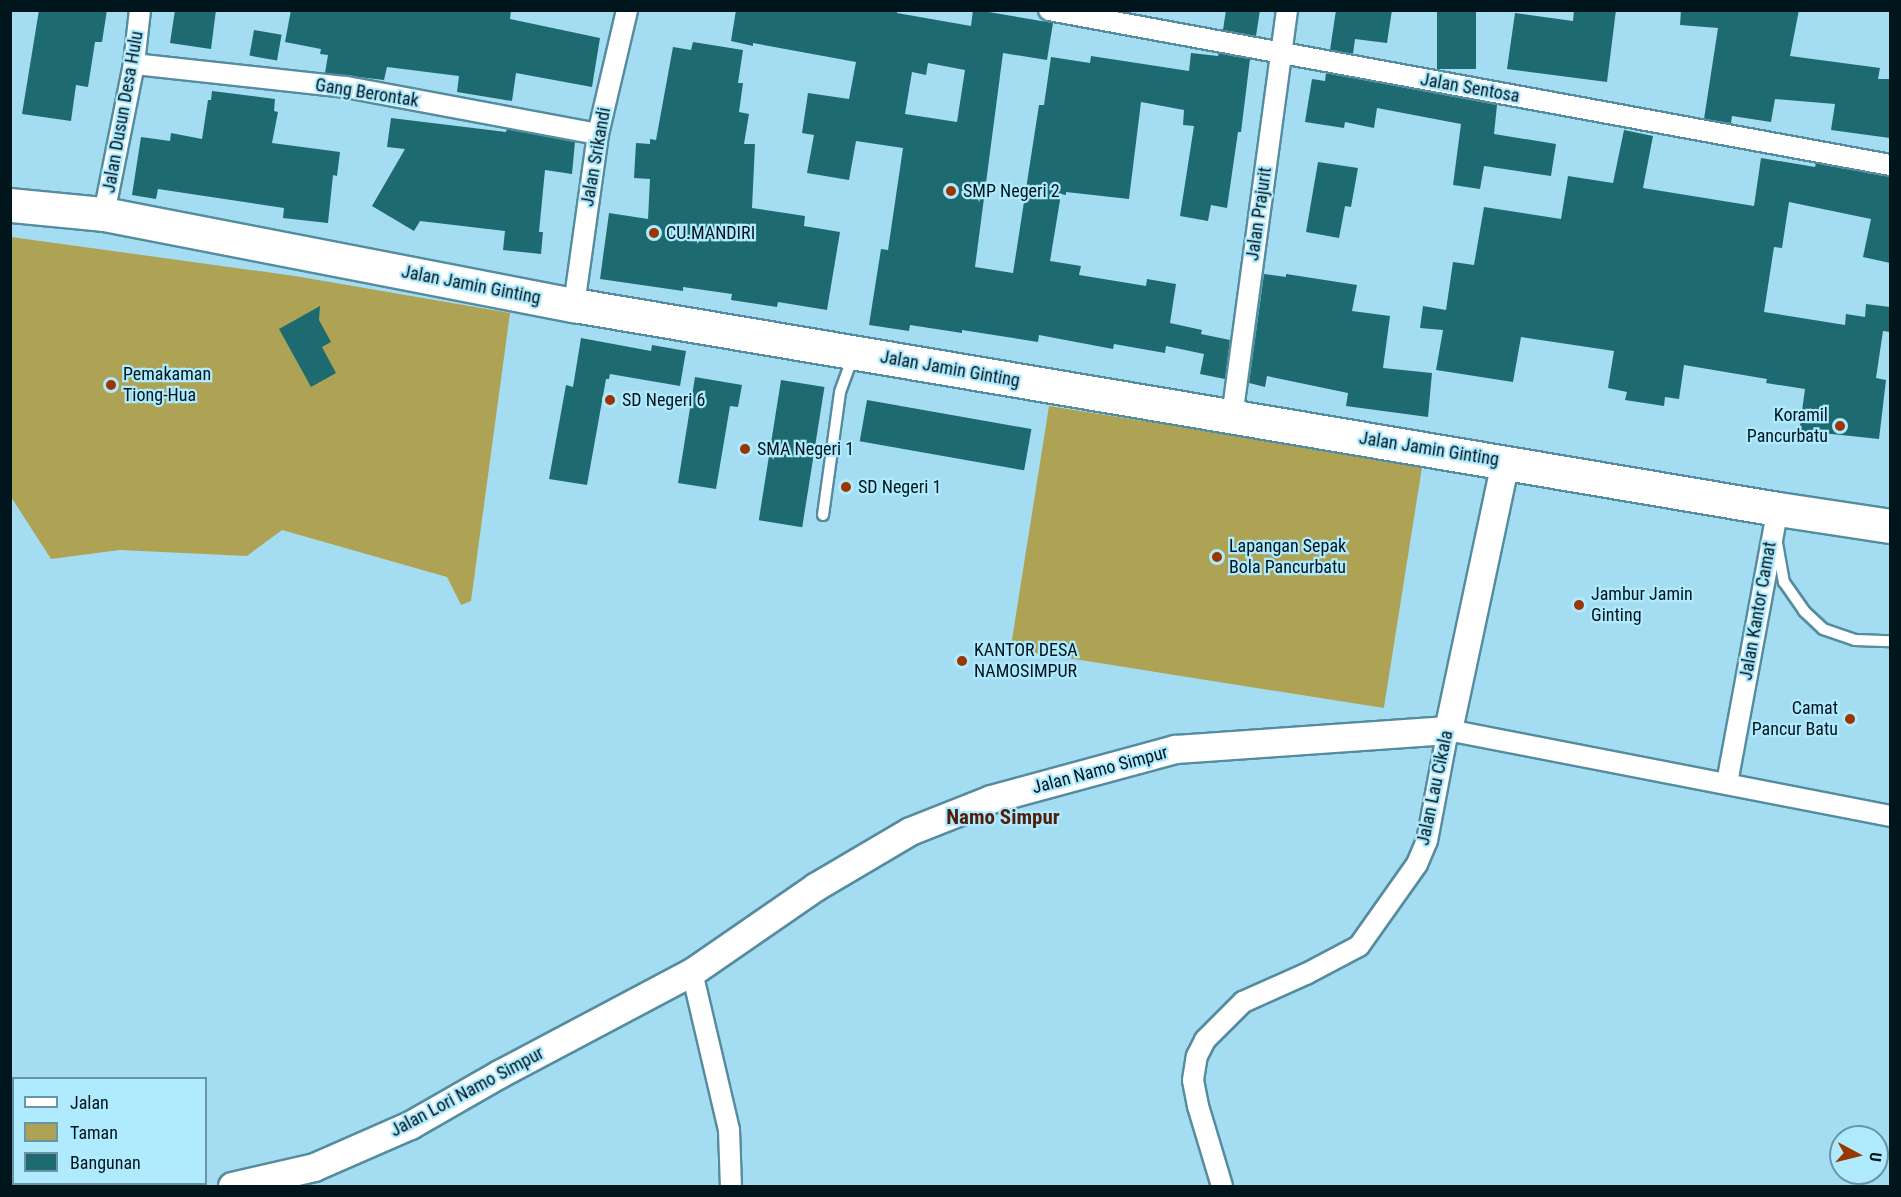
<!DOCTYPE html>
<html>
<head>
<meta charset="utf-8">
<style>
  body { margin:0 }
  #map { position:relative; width:1901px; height:1197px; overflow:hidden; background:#a4ddf1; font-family:"Roboto Condensed",sans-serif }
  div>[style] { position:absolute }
  .green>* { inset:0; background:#aea355; transform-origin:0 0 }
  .building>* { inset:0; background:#1d6b70; transform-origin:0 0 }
  .roads { filter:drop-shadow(2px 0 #558c9f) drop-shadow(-2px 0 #558c9f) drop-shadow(0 2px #558c9f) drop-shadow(0 -2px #558c9f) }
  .lane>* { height:10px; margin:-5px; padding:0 5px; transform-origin:5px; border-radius:5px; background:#fff }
  .street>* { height:20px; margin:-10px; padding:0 10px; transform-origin:10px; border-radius:10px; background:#fff }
  .secondary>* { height:27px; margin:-13.5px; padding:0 13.5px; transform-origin:13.5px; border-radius:13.5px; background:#fff }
  .highway>* { height:33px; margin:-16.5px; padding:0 16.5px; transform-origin:16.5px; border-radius:16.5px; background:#fff }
  .dots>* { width:16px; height:16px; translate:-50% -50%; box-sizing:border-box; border:3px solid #b0eafe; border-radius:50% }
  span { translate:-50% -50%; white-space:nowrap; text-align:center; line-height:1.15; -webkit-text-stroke:4.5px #b0eafe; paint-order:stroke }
  .street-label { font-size:18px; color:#01151c }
  .poi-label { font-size:18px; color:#01151c }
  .left { translate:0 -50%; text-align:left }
  .right { translate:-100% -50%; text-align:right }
  .quarter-label { font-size:21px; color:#501f0b; font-weight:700 }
  .frame { position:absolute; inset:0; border:12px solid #01151c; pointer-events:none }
  .legend { position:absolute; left:12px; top:1077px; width:195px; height:108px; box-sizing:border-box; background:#b0eafe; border:2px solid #6a95a4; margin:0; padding:8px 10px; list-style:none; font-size:18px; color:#01151c }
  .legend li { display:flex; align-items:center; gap:12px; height:30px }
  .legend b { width:30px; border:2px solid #6a95a4 }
  .north { position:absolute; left:1829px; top:1125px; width:60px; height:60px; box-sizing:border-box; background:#b0eafe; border:2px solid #6a95a4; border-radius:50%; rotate:97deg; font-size:16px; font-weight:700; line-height:24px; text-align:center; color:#01151c }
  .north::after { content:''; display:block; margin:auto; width:21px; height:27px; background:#9a3600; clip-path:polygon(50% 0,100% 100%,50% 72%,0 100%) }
</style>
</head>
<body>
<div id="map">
  <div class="green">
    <div style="clip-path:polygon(11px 237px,295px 276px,510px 313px,471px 601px,461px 605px,447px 577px,282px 530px,247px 556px,120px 550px,51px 559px,11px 497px)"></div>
    <div style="left:1049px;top:406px;width:378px;height:246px;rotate:9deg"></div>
  </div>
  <div class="building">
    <div style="clip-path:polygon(39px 10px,107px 10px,102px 42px,95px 42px,88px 87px,76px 85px,71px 121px,22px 114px)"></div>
    <div style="clip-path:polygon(175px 10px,216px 10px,211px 49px,170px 43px)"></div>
    <div style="clip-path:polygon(291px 10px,511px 10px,510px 19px,600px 38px,592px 87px,516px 73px,512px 101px,457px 92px,459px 76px,387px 67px,384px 80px,325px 73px,328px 55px,320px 54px,321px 49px,285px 42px)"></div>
    <div style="clip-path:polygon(evenodd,736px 10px,897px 10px,897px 13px,971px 26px,973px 10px,977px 10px,1053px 23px,1047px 60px,1003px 53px,975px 267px,1013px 273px,1039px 105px,1044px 105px,1051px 57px,1090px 63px,1091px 56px,1189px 71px,1191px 53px,1218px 56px,1219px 53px,1250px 59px,1241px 132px,1238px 132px,1227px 208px,1211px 205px,1208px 221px,1180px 216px,1194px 126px,1183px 125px,1184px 110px,1141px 102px,1129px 199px,1066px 192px,1066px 195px,1061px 194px,1050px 261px,1081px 266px,1079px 275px,1146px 286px,1147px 279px,1176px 284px,1170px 323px,1202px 330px,1201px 334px,1230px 340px,1225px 379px,1200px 374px,1204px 354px,1166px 346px,1165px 353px,1114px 344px,1113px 349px,1039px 335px,1038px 342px,962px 330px,962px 333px,910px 325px,909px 331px,869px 325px,881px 249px,888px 250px,903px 148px,856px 141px,849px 180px,807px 173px,814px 135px,802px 133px,808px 93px,849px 99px,856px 62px,753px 43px,753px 46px,731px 41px,736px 10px,928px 63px,965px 70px,957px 122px,905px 114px,912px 72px,926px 75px,928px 63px)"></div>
    <div style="clip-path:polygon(1226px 10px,1260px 10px,1256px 36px,1223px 30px)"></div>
    <div style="clip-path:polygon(1336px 10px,1392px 10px,1387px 43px,1355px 39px,1353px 54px,1330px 50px)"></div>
    <div style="left:1437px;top:10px;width:39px;height:59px"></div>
    <div style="clip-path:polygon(1574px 10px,1616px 10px,1607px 82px,1507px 69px,1515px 13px,1573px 21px)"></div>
    <div style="clip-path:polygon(1681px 10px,1799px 10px,1790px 56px,1880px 68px,1878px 79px,1890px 79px,1890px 138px,1831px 130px,1835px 104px,1775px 99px,1771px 122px,1732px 116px,1731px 123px,1704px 119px,1718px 28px,1680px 25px)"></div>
    <div style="left:254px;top:30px;width:28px;height:26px;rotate:10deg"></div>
    <div style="clip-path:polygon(693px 42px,743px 50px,738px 83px,743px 83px,739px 112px,749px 114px,744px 144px,755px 144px,752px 208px,805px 216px,804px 226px,840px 232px,827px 310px,778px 302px,777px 307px,731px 300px,732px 294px,683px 287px,683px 291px,600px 279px,609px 213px,648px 219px,650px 179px,634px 178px,636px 143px,650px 144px,650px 139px,656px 140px,673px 47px,691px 50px)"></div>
    <div style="clip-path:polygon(1326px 73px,1497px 105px,1494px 134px,1556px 144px,1551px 176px,1484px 166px,1480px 189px,1453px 185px,1461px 124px,1377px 108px,1374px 128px,1345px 122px,1344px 128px,1305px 122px,1312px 79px,1325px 81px)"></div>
    <div style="clip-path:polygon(212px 91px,275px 99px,274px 111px,278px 112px,272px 143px,340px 152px,337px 176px,333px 175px,328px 223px,283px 218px,284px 208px,158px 189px,156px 199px,132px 195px,141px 137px,170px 141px,171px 133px,202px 139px,208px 100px,211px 100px)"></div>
    <div style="clip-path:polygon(391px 118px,506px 132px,507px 129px,575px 142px,572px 174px,545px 170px,539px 232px,543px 232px,541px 254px,503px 250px,505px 231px,420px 221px,414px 231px,372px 206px,405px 149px,387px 147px)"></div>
    <div style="clip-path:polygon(1624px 130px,1653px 136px,1643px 188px,1754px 206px,1761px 158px,1815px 167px,1816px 163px,1890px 177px,1890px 263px,1863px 257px,1871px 219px,1789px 202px,1782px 248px,1774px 247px,1764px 312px,1845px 325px,1846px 314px,1865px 317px,1866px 304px,1890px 307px,1890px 332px,1883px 331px,1876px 378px,1886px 380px,1879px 439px,1822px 433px,1821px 443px,1798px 440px,1805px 389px,1766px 383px,1767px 379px,1684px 365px,1679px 399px,1665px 397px,1664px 406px,1625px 400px,1627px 392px,1608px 388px,1614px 351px,1521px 337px,1513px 382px,1436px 370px,1443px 330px,1420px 328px,1423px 306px,1446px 310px,1453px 262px,1474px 265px,1484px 207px,1561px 219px,1568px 176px,1613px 183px)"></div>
    <div style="clip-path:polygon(1318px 162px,1358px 168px,1351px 207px,1345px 206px,1339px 238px,1306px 232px)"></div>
    <div style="clip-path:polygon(1264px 274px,1286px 277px,1286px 274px,1357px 285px,1352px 311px,1390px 316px,1383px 368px,1432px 373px,1428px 417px,1346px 406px,1348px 393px,1267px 376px,1265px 387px,1249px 383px)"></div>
    <div style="clip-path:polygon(320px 306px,319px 320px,331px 342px,322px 347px,336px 373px,311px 387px,279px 329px)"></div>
    <div style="clip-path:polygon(581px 338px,651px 351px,652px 345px,686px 351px,680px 386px,610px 374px,609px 379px,606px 379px,587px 485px,549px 479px,566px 385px,573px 387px)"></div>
    <div style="clip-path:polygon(695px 377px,742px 385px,738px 407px,730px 406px,716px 489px,678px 483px)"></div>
    <div style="left:781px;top:380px;width:44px;height:142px;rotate:9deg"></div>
    <div style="left:867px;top:400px;width:167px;height:42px;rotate:10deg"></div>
  </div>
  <div class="roads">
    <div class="lane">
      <div style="left:823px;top:515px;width:124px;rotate:-82.1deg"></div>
      <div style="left:840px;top:392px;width:37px;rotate:-70deg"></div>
      <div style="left:1777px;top:543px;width:40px;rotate:80deg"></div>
      <div style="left:1784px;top:582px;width:35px;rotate:55deg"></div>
      <div style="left:1804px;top:611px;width:26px;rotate:43deg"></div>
      <div style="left:1823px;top:629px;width:34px;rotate:19deg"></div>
      <div style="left:1855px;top:640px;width:35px;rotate:2deg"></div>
    </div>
    <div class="street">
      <div style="left:1049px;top:10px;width:855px;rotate:10.44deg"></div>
      <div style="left:134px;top:64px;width:213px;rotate:6.2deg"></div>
      <div style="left:346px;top:87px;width:256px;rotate:10.6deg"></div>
      <div style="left:104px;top:214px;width:153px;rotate:-78.7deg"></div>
      <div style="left:134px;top:64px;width:54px;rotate:-83.7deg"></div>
      <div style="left:574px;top:305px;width:173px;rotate:-82deg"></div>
      <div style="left:598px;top:134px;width:127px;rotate:-76.8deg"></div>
      <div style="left:1232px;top:417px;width:411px;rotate:-82.3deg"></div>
      <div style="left:1727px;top:783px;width:279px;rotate:-79.5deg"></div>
      <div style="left:692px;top:972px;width:162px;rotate:76.8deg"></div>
      <div style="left:729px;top:1130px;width:56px;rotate:88deg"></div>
      <div style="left:1222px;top:1186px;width:84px;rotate:-106.7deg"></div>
      <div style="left:1198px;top:1106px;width:26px;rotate:-101deg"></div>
      <div style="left:1193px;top:1080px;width:24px;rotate:-81deg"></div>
      <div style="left:1197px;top:1056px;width:18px;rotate:-63deg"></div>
      <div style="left:1205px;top:1040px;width:54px;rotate:-45deg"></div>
      <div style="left:1243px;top:1002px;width:69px;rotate:-24deg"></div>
      <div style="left:1306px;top:974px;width:60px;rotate:-27.8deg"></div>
      <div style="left:1359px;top:946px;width:100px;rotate:-54.7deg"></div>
      <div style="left:1417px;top:864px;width:25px;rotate:-67deg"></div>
      <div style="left:1427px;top:841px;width:113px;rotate:-79.3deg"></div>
      <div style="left:1448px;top:730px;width:450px;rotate:11deg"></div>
    </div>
    <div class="secondary">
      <div style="left:232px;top:1186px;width:84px;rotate:-13deg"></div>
      <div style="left:314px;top:1167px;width:105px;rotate:-23.6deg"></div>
      <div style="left:410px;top:1125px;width:103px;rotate:-29.8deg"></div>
      <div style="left:499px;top:1074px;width:218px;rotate:-27.9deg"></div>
      <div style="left:692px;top:972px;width:150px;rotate:-34.6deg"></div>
      <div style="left:815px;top:887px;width:110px;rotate:-30.5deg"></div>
      <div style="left:910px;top:831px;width:87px;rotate:-21.6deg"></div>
      <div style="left:991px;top:799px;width:191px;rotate:-15.2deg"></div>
      <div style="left:1175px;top:749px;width:274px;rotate:-4deg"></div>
      <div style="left:1448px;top:730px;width:274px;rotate:-78deg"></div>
    </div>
    <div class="highway">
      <div style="left:10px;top:205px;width:94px;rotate:5.5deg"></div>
      <div style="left:104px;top:214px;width:479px;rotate:11deg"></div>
      <div style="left:574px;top:305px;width:1221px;rotate:9.62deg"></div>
      <div style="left:1778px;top:509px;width:113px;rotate:8.6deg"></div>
    </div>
  </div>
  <div class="dots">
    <div style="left:951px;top:191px;background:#9a3600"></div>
    <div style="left:654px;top:233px;background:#9a3600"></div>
    <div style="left:111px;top:385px;background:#9a3600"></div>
    <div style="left:610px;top:400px;background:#9a3600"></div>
    <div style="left:1840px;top:426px;background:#9a3600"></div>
    <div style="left:745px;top:449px;background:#9a3600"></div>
    <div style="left:846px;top:487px;background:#9a3600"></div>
    <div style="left:1217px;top:557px;background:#9a3600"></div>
    <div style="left:1579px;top:605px;background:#9a3600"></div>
    <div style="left:962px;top:661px;background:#9a3600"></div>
    <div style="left:1850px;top:719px;background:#9a3600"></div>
  </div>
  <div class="street-label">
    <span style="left:1470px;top:88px;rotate:10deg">Jalan Sentosa</span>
    <span style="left:367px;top:93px;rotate:9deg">Gang Berontak</span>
    <span style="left:123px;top:112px;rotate:-80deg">Jalan Dusun Desa Hulu</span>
    <span style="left:596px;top:157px;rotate:-80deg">Jalan Srikandi</span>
    <span style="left:1259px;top:214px;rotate:-82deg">Jalan Prajurit</span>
    <span style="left:471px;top:285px;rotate:11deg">Jalan Jamin Ginting</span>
    <span style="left:950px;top:369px;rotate:10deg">Jalan Jamin Ginting</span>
    <span style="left:1429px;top:449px;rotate:9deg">Jalan Jamin Ginting</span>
    <span style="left:1758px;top:611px;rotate:-80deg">Jalan Kantor Camat</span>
    <span style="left:1100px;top:770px;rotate:-15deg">Jalan Namo Simpur</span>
    <span style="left:1435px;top:788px;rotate:-78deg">Jalan Lau Cikala</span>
    <span style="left:467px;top:1092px;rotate:-28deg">Jalan Lori Namo Simpur</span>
  </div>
  <div class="poi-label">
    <span class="left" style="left:963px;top:191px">SMP Negeri 2</span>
    <span class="left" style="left:666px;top:233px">CU.MANDIRI</span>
    <span class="left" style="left:123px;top:385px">Pemakaman<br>Tiong-Hua</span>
    <span class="left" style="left:622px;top:400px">SD Negeri 6</span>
    <span class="right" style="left:1828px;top:426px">Koramil<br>Pancurbatu</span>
    <span class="left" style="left:757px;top:449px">SMA Negeri 1</span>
    <span class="left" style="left:858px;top:487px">SD Negeri 1</span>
    <span class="left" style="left:1229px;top:557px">Lapangan Sepak<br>Bola Pancurbatu</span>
    <span class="left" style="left:1591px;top:605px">Jambur Jamin<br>Ginting</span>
    <span class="left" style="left:974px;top:661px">KANTOR DESA<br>NAMOSIMPUR</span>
    <span class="right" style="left:1838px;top:719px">Camat<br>Pancur Batu</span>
  </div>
  <div class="quarter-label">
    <span style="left:1003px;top:817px">Namo Simpur</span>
  </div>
  <div class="frame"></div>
  <ul class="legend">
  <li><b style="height:8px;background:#fff"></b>Jalan</li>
  <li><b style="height:16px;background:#aea355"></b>Taman</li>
  <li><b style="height:16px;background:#1d6b70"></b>Bangunan</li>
  </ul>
  <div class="north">U</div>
</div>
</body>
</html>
